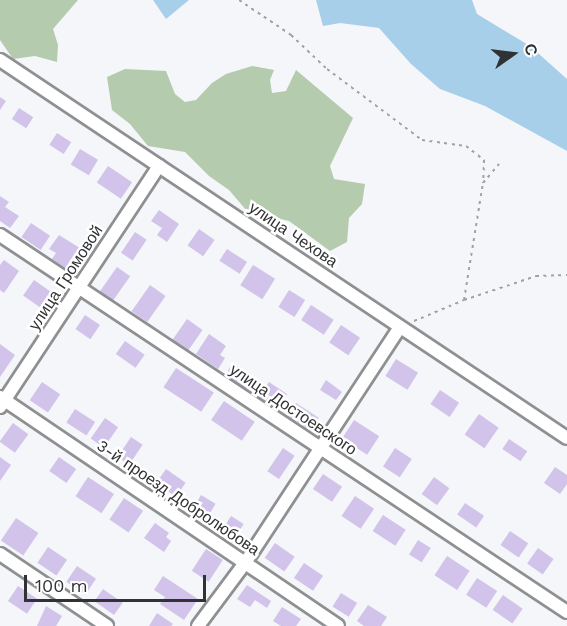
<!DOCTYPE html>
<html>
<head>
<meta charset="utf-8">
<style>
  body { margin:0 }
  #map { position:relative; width:567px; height:626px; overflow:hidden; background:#f4f6f9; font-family:"Work Sans",sans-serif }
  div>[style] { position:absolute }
  .green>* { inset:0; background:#b4cbae }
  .water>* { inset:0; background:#a8cfe9 }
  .building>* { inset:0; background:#d2c3ea; transform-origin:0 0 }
  .path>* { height:2px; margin-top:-1px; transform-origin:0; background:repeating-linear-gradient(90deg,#a0a2a4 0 3px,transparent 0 7.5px) }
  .roads { filter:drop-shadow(2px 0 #8e9092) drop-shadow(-2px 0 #8e9092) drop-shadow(0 2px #8e9092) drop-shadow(0 -2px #8e9092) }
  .minor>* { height:12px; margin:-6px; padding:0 6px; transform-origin:6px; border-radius:6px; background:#fff }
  span { translate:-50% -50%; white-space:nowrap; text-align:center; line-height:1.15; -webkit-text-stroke:5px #fff; paint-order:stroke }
  .street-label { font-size:16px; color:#313233 }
  .north { position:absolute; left:483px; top:24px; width:60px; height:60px; -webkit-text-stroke:4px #fff; paint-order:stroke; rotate:76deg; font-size:16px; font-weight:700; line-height:24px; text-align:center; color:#313233 }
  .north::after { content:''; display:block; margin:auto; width:21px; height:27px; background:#313233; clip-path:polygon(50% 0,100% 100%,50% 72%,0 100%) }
  .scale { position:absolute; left:24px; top:575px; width:182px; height:27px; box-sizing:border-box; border:3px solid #313233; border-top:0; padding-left:8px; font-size:18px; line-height:21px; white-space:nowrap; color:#313233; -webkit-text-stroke:4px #fff; paint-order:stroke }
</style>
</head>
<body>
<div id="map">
  <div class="green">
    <div style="clip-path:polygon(0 0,78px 0,53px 29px,58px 45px,57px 62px,35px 56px,13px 59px,0 40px)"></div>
    <div style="clip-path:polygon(252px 66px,274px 70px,270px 80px,272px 93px,286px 91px,296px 70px,353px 118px,330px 166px,334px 179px,365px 184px,362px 204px,349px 218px,347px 242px,330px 251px,289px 221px,247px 211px,229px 190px,209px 176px,185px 152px,148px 146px,130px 124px,112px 110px,107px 77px,125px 69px,166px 71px,175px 94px,185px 102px,196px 100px,212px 83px,226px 74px)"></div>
  </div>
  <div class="water">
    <div style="clip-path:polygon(153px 0,189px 0,166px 19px)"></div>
    <div style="clip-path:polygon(316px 0,472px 0,477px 14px,530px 46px,567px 79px,567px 151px,485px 106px,440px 89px,411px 64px,379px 28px,340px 23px,323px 26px)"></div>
  </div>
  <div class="building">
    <div style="clip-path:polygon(0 97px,6px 101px,0 110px)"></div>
    <div style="left:19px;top:108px;width:17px;height:13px;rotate:33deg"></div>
    <div style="left:57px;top:133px;width:17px;height:14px;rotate:33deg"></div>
    <div style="left:80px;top:149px;width:21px;height:18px;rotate:31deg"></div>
    <div style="left:108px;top:166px;width:29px;height:20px;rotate:34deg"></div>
    <div style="clip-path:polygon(0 196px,9px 202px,5px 207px,19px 216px,10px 228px,0 221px)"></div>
    <div style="clip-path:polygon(159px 210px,179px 224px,167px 242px,157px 235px,162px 228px,151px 221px)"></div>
    <div style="left:31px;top:223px;width:23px;height:17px;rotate:34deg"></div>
    <div style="left:199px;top:229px;width:19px;height:20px;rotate:35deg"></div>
    <div style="left:135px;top:232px;width:14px;height:25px;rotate:34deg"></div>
    <div style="clip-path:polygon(59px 235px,83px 250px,70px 271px,52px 259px,56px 253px,49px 249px)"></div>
    <div style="left:227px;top:249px;width:24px;height:14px;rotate:33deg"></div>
    <div style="clip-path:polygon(4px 260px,19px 271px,4px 293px,0 290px,0 265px)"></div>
    <div style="left:253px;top:265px;width:26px;height:24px;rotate:32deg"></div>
    <div style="left:117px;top:267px;width:16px;height:30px;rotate:35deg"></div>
    <div style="left:34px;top:280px;width:28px;height:19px;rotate:35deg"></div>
    <div style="left:150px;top:285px;width:19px;height:32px;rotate:35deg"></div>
    <div style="left:289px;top:290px;width:19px;height:20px;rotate:32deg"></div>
    <div style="left:311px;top:305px;width:27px;height:18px;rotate:33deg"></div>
    <div style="left:85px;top:315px;width:18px;height:17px;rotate:34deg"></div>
    <div style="left:187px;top:319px;width:19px;height:25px;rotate:35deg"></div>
    <div style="left:341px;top:325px;width:23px;height:21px;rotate:34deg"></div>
    <div style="clip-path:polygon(209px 334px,226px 346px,220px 355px,225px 358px,218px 369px,196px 354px)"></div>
    <div style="left:125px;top:341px;width:24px;height:16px;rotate:35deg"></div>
    <div style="clip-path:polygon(0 344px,15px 355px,0 377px)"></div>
    <div style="left:396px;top:359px;width:26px;height:20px;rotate:32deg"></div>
    <div style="left:233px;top:363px;width:25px;height:14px;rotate:34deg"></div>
    <div style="left:176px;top:368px;width:45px;height:23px;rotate:33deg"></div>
    <div style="clip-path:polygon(326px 380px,342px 392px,336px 400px,320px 390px)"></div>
    <div style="left:42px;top:382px;width:22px;height:22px;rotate:34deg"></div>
    <div style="left:269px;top:382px;width:22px;height:20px;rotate:34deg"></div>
    <div style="left:440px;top:390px;width:23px;height:17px;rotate:34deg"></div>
    <div style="left:224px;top:401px;width:37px;height:23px;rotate:34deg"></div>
    <div style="left:296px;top:403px;width:27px;height:15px;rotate:33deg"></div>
    <div style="left:75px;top:409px;width:24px;height:16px;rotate:33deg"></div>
    <div style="left:479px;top:414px;width:24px;height:25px;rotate:35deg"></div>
    <div style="left:105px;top:418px;width:16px;height:25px;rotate:35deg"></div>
    <div style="left:354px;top:420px;width:30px;height:22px;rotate:33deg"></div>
    <div style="left:13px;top:423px;width:19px;height:23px;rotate:36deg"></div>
    <div style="left:131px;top:437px;width:14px;height:24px;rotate:34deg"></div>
    <div style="left:509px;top:439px;width:22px;height:12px;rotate:34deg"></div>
    <div style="left:283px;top:448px;width:14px;height:28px;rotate:34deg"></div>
    <div style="left:395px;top:448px;width:20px;height:22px;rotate:33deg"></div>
    <div style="clip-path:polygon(0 457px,11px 465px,0 481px)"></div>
    <div style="left:59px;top:457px;width:21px;height:17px;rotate:35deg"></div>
    <div style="clip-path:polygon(555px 467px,567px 475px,567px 484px,560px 494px,544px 483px)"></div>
    <div style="left:166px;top:469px;width:24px;height:17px;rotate:35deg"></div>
    <div style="left:323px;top:474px;width:23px;height:18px;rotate:34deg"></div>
    <div style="left:88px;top:477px;width:31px;height:23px;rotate:33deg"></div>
    <div style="left:434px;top:477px;width:19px;height:21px;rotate:36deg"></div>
    <div style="left:201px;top:495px;width:17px;height:18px;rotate:31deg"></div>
    <div style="left:355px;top:496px;width:23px;height:24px;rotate:34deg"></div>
    <div style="left:124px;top:498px;width:23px;height:26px;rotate:34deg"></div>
    <div style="left:465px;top:503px;width:23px;height:14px;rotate:34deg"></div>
    <div style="left:383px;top:515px;width:27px;height:19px;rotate:33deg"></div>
    <div style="left:231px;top:516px;width:15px;height:17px;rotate:32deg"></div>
    <div style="left:16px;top:518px;width:27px;height:27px;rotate:34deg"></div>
    <div style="clip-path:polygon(155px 523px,169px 533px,166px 537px,171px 541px,164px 552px,144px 538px)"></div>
    <div style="left:510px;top:531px;width:22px;height:17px;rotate:34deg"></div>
    <div style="left:418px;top:540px;width:15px;height:17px;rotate:32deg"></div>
    <div style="left:275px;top:543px;width:24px;height:18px;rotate:35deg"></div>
    <div style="left:48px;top:547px;width:23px;height:19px;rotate:34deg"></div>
    <div style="left:538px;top:548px;width:19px;height:19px;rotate:35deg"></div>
    <div style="left:206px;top:549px;width:20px;height:26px;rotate:33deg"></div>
    <div style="left:447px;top:556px;width:27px;height:23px;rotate:33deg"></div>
    <div style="left:304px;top:563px;width:23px;height:18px;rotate:34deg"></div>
    <div style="left:77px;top:566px;width:23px;height:19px;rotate:34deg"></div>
    <div style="clip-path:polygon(163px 576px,198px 599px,184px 620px,160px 604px,165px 597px,154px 590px)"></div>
    <div style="left:477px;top:578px;width:24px;height:20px;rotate:33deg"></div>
    <div style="clip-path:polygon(247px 585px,271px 601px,267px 608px,255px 600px,250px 607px,237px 599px)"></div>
    <div style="left:18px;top:586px;width:23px;height:18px;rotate:34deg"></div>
    <div style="left:103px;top:589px;width:24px;height:15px;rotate:35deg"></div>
    <div style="left:341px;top:593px;width:19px;height:16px;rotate:32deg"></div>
    <div style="left:503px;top:595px;width:24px;height:18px;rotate:35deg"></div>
    <div style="clip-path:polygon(368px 605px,387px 617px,381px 626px,364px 626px,357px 621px)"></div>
    <div style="clip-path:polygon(46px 606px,62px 616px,56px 626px,37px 626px)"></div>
    <div style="clip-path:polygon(282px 607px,301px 619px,296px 626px,281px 626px,273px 621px)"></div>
    <div style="clip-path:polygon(157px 613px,173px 624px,171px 626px,149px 626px)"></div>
  </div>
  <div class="path">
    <div style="left:239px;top:0;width:63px;rotate:33.9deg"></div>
    <div style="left:291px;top:35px;width:50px;rotate:43.4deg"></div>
    <div style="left:327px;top:69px;width:119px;rotate:36.8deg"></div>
    <div style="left:422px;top:140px;width:44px;rotate:7.8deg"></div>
    <div style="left:466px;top:146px;width:23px;rotate:38deg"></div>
    <div style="left:484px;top:160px;width:23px;rotate:92deg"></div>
    <div style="left:464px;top:300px;width:76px;rotate:-18.4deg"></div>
    <div style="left:536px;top:276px;width:31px;rotate:-2deg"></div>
    <div style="left:414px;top:321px;width:54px;rotate:-22.8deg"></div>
    <div style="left:464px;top:300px;width:119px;rotate:-80.8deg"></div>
    <div style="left:483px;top:183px;width:25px;rotate:-50deg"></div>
  </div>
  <div class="roads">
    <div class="minor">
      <div style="left:0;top:60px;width:681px;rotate:33.69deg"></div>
      <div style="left:0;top:235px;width:681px;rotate:33.62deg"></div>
      <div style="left:0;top:397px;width:408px;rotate:34.1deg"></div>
      <div style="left:0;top:407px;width:289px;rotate:-56.6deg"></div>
      <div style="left:0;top:554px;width:129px;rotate:33.9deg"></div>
      <div style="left:198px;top:626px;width:79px;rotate:-53.3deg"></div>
      <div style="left:245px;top:563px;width:282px;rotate:-56.7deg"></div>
    </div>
  </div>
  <div class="street-label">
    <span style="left:293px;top:235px;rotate:34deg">улица Чехова</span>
    <span style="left:66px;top:278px;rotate:-57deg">улица Громовой</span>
    <span style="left:293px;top:410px;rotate:34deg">улица Достоевского</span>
    <span style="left:178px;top:498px;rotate:34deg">3-й проезд Добролюбова</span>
  </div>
  <div class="north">С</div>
  <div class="scale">100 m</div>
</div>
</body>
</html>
